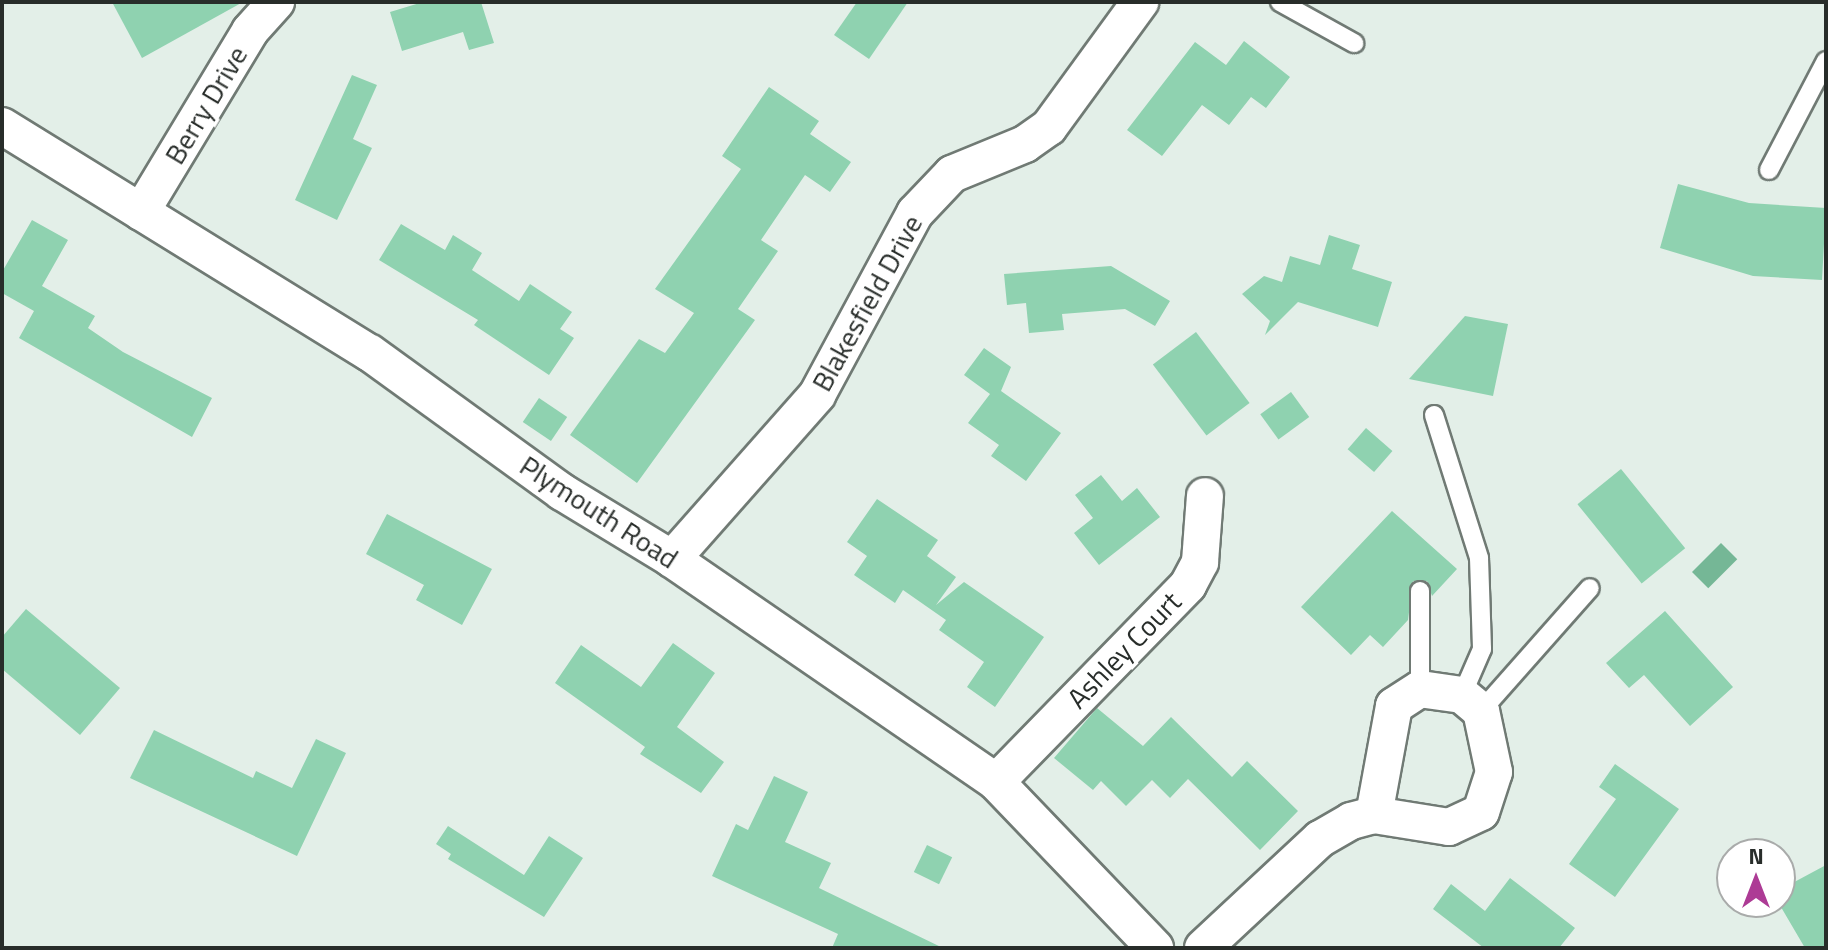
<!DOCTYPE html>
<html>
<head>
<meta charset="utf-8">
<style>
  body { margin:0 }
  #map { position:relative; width:1828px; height:950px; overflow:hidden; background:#e3efe8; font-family:"Titillium Web",sans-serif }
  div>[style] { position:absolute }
  .water>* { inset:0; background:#75b796; transform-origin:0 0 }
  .building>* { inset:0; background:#8fd2b0; transform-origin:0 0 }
  .roads { filter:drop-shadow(2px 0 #707a74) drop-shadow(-2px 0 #707a74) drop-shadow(0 2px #707a74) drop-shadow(0 -2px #707a74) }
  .service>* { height:18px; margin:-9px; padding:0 9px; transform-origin:9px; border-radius:9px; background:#fff }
  .minor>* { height:36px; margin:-18px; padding:0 18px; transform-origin:18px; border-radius:18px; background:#fff }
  span { translate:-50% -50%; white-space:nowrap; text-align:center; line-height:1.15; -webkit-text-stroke:7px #fff; paint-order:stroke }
  .street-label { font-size:28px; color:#282d2a }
  .frame { position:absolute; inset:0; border:4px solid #282d2a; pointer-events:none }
  .north { position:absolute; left:1716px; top:838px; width:80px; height:80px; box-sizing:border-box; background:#fff; border:2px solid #a9abaa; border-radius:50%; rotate:0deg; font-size:22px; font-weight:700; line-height:32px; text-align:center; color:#282d2a }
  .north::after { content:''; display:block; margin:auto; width:28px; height:36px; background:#ad3b95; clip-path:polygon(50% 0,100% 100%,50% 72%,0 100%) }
</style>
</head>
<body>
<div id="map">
  <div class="water">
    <div style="left:1721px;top:543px;width:23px;height:41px;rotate:45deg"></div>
  </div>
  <div class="building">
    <div style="clip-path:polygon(112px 2px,243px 2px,142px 58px)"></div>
    <div style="clip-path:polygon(423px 2px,481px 2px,494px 43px,469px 50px,463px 32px,402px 51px,390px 12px)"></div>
    <div style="clip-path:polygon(857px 2px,908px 2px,869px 59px,834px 35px)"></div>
    <div style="clip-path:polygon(1244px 41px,1290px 77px,1266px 108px,1251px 97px,1229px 125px,1202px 105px,1162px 156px,1127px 130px,1195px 42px,1226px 65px)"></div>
    <div style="clip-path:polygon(352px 75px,377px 85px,353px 139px,372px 148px,337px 220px,295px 200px)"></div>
    <div style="clip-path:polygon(769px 87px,819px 121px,810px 134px,851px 162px,830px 192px,805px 175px,761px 240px,778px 251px,738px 309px,755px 320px,637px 483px,570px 435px,639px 339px,665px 353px,694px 313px,655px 289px,741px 169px,722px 156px)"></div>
    <div style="clip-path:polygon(1678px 184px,1749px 203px,1826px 208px,1822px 280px,1753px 276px,1660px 248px)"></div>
    <div style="clip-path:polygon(32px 220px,68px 240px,42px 286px,95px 316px,88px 328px,123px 352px,212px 398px,192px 437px,19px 338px,34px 311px,2px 293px,2px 272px)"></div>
    <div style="clip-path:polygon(401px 224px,445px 250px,453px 235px,482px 253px,472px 270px,519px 301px,530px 284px,572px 312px,560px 329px,574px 338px,549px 375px,474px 325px,478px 320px,379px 260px)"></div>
    <div style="clip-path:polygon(1329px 235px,1360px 245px,1352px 269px,1392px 282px,1378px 327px,1298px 302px,1265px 335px,1270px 321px,1242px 294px,1264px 276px,1282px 282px,1290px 256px,1320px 265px)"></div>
    <div style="clip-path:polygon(1111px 266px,1170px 301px,1155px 326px,1125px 309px,1062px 314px,1064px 330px,1029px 333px,1026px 303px,1007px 305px,1004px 274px)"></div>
    <div style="clip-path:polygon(1465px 316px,1508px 324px,1493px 396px,1409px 379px)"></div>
    <div style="left:1196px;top:332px;width:89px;height:54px;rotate:53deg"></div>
    <div style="clip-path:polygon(984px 348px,1011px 367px,1001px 391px,1061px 433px,1026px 481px,991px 456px,999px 445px,968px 423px,990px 394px,964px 375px)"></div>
    <div style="left:1291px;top:392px;width:31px;height:38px;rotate:54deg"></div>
    <div style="left:539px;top:398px;width:34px;height:29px;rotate:34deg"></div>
    <div style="left:1366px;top:428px;width:35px;height:28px;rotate:41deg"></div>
    <div style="left:1621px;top:469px;width:102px;height:56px;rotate:51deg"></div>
    <div style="clip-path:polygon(1101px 475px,1122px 501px,1137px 488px,1160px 517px,1099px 565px,1074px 533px,1093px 518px,1075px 495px)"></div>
    <div style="clip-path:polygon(877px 499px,938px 540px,927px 556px,956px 577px,936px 605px,964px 582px,1044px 637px,995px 707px,967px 687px,984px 662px,939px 630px,946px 620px,903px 590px,895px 603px,854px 575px,867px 556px,847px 542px)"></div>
    <div style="clip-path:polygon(1392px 511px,1457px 569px,1432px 596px,1427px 581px,1413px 581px,1408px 620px,1383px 647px,1370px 635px,1351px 655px,1301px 607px)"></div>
    <div style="clip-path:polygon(387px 514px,492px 569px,462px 625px,416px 600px,424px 585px,366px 554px)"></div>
    <div style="clip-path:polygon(26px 609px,120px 688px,80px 735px,2px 669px,2px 637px)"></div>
    <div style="clip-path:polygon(1665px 611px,1733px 687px,1690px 726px,1644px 675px,1629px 688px,1606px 663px)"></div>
    <div style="clip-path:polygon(673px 643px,715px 673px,677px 727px,724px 762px,701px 793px,640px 754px,645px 747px,555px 683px,581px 645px,641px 687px)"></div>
    <div style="clip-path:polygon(1097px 708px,1143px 746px,1171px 717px,1232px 777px,1247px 761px,1298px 811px,1260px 850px,1188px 779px,1170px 798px,1152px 780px,1126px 806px,1101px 781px,1093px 790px,1054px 758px)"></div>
    <div style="clip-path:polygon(154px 730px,253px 778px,256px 771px,292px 788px,316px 739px,346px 753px,297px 856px,130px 778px)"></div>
    <div style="clip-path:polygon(1615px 764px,1679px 809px,1615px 897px,1569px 864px,1616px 799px,1599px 787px)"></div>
    <div style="clip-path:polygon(774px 776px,808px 792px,785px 842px,831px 863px,819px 888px,943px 948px,832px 948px,838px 934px,712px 876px,736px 824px,748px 830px)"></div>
    <div style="clip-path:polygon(448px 826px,524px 875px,549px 836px,583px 858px,544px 917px,448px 859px,451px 854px,436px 844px)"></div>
    <div style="left:927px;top:845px;width:28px;height:30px;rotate:26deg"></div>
    <div style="clip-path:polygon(1826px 865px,1826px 948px,1805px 948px,1778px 902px,1789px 896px,1785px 887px)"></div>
    <div style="clip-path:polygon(1510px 878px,1575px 928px,1559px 948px,1484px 948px,1433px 909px,1451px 884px,1485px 911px)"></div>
  </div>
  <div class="roads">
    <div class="service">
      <div style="left:1280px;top:2px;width:85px;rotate:29deg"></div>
      <div style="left:1769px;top:170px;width:123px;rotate:-62.4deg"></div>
      <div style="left:1434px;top:415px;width:150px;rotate:72.5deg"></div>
      <div style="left:1479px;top:558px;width:91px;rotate:88.1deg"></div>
      <div style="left:1482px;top:649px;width:50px;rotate:113.5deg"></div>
      <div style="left:1420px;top:689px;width:98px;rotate:-90deg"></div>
      <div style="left:1481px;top:711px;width:164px;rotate:-48.5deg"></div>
    </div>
    <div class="minor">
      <div style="left:2px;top:126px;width:432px;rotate:31.7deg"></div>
      <div style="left:370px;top:353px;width:237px;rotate:35.9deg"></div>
      <div style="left:562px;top:492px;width:129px;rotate:31.3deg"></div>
      <div style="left:672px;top:559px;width:393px;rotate:34.5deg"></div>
      <div style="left:996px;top:782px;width:230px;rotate:46.2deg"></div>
      <div style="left:141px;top:212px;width:211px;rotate:-58.9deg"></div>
      <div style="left:250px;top:31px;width:39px;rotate:-48deg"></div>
      <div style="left:672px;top:559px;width:219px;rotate:-48.5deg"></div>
      <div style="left:817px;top:395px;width:207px;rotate:-61.7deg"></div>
      <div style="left:915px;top:213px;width:54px;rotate:-46.5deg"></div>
      <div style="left:952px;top:174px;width:79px;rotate:-22.3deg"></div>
      <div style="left:1025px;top:144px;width:29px;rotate:-35deg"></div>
      <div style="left:1049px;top:127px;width:155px;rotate:-53.9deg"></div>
      <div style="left:996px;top:782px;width:275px;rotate:-45.7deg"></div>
      <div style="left:1188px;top:585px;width:26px;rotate:-62deg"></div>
      <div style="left:1200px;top:562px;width:66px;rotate:-85.7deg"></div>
      <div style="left:1203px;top:948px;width:160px;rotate:-43deg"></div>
      <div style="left:1320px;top:839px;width:36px;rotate:-30deg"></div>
      <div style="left:1351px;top:821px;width:24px;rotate:-15deg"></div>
      <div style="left:1374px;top:815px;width:76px;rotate:9.1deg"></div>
      <div style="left:1449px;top:827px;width:35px;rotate:-25deg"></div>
      <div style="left:1481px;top:812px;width:42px;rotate:-72deg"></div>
      <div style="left:1494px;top:772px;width:62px;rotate:-102deg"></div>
      <div style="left:1481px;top:711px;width:25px;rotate:-140deg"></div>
      <div style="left:1462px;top:695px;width:42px;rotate:-171.9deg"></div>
      <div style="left:1420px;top:689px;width:31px;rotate:147deg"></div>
      <div style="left:1394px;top:706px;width:111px;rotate:100.4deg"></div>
    </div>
  </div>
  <div class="street-label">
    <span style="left:206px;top:105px;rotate:-59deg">Berry Drive</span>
    <span style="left:867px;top:303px;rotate:-61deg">Blakesfield Drive</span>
    <span style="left:599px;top:512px;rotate:33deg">Plymouth Road</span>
    <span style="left:1124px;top:650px;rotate:-46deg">Ashley Court</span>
  </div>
  <div class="frame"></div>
  <div class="north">N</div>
</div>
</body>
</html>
